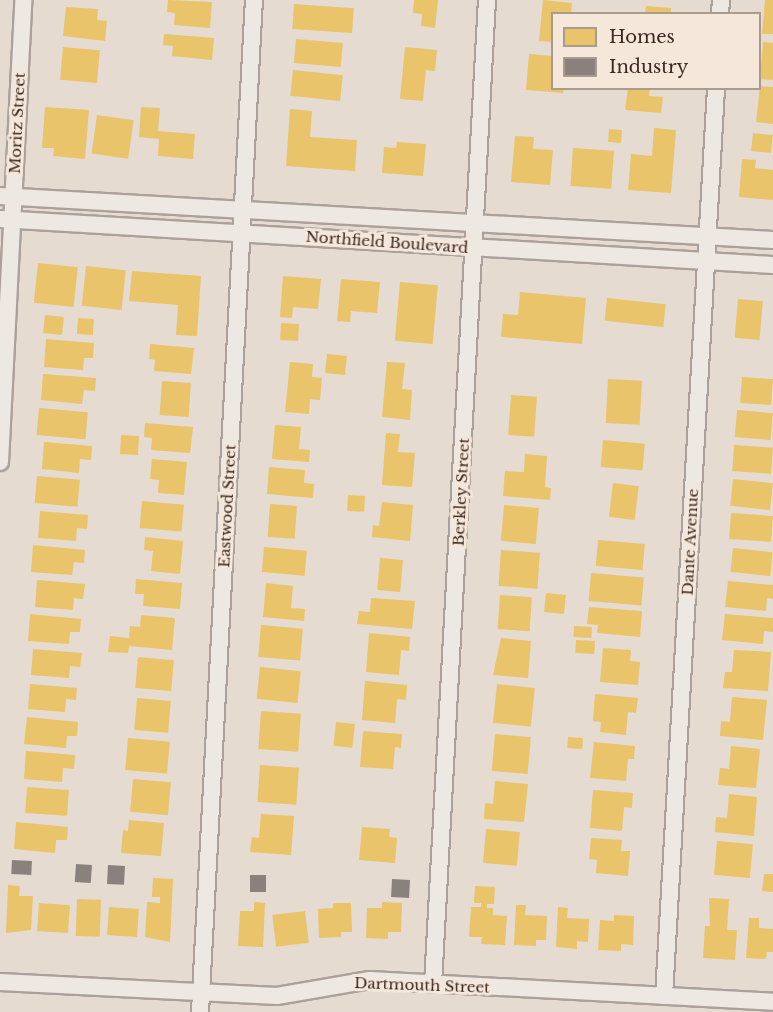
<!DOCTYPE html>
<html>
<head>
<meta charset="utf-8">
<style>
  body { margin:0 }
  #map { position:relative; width:773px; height:1012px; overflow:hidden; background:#e5dbd1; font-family:"Libre Baskerville",serif }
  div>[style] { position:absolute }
  .homes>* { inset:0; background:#e9c46a; transform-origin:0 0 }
  .industry>* { inset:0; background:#8a817c; transform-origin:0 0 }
  .roads { filter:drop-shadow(2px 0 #aba19a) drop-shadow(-2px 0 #aba19a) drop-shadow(0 2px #aba19a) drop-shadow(0 -2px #aba19a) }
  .minor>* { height:16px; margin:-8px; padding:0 8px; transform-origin:8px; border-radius:8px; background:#eee8e3 }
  span { translate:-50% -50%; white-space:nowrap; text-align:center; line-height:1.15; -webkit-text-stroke:6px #f5e7d9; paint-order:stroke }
  .street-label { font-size:15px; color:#3a2821 }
  .legend { position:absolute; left:551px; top:12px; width:210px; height:78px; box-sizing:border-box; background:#f5e7d9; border:2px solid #aa9b8f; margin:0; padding:8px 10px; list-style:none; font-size:18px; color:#3a2821 }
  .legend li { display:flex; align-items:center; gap:12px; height:30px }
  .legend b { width:30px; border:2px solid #aa9b8f }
</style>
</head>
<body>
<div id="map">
  <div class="homes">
    <div style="clip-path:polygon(168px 0,212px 2px,210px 28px,174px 25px,175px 13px,167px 12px)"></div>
    <div style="clip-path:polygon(414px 0,438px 0,435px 28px,421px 26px,422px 14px,413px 13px)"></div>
    <div style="clip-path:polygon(543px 0,572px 3px,571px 14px,552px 14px,552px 42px,539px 41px)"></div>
    <div style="clip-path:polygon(765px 0,773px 0,773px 34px,762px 34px)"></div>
    <div style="left:294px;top:4px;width:60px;height:25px;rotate:4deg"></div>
    <div style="clip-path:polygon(646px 6px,671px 8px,671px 14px,645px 14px)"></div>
    <div style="clip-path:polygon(66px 7px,98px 9px,97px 20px,107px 21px,105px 41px,63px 36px)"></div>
    <div style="clip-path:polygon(164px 34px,214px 38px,212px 60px,172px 56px,173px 46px,163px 45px)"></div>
    <div style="left:296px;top:39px;width:47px;height:24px;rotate:5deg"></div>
    <div style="clip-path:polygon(763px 42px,773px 43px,773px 80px,760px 79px)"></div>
    <div style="left:63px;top:47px;width:37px;height:33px;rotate:5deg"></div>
    <div style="clip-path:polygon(405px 47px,437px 50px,435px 71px,426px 70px,423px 101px,400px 99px)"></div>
    <div style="clip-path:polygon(529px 54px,552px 56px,552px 88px,564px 88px,563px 93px,526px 90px)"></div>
    <div style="left:293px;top:70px;width:50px;height:26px;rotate:6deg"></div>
    <div style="clip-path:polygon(760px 86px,773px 87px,773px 124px,756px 122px)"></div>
    <div style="clip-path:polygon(628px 88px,650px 88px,649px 96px,663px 97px,661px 113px,625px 110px)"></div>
    <div style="clip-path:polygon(45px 107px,89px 110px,85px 159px,53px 156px,54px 148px,42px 148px)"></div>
    <div style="clip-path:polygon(141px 107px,160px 108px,158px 131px,195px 134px,193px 159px,158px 156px,159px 139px,139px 137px)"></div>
    <div style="clip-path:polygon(290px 109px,312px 111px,310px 137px,357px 140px,355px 171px,286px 166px)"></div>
    <div style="left:97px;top:115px;width:37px;height:39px;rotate:8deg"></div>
    <div style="clip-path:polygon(654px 128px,676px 130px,671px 193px,628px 190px,631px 154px,652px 156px)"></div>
    <div style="left:609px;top:129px;width:13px;height:13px;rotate:4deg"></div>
    <div style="left:753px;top:133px;width:20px;height:18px;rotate:6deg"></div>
    <div style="clip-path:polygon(515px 136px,534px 137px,533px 149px,553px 150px,550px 185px,511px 182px)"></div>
    <div style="clip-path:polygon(397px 142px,426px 144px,423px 176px,382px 173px,384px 147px,396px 148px)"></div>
    <div style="left:573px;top:148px;width:41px;height:38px;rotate:4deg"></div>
    <div style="clip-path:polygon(742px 159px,756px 160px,755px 168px,773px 170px,773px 200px,739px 197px)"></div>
    <div style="left:38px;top:263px;width:40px;height:40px;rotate:6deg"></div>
    <div style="left:86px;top:266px;width:40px;height:40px;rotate:6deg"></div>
    <div style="clip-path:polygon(132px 271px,201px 276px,197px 336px,176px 335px,178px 305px,129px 301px)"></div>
    <div style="clip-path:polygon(283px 276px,321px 279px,318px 309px,293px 307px,292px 318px,280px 317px)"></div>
    <div style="clip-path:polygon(341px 279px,380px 282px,377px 313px,351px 311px,350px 322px,337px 321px)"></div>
    <div style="left:400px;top:282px;width:38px;height:59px;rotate:5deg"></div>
    <div style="clip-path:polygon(520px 292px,586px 298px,582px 344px,501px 337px,503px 314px,518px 315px)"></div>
    <div style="left:607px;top:298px;width:59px;height:23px;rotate:6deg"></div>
    <div style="left:738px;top:299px;width:25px;height:39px;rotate:5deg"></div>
    <div style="left:45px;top:315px;width:19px;height:18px;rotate:6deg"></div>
    <div style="left:78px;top:318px;width:16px;height:16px;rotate:4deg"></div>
    <div style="left:281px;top:323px;width:18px;height:17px;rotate:3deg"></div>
    <div style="clip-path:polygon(46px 339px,94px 343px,93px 358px,84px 358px,83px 370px,44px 367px)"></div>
    <div style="clip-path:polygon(150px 344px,194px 348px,191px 374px,154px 371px,155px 360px,149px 359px)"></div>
    <div style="left:327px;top:354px;width:20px;height:19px;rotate:6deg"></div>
    <div style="clip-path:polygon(290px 362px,313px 364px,312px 377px,322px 378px,320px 400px,310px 399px,309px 414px,285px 412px)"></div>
    <div style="clip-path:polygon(387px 362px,405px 363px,402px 389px,412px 390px,410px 420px,382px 417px)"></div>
    <div style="clip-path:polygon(43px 374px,96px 378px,95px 391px,84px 390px,82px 404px,41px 400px)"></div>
    <div style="left:742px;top:377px;width:31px;height:26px;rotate:4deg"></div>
    <div style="left:608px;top:379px;width:34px;height:44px;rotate:3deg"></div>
    <div style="left:162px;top:381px;width:29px;height:34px;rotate:4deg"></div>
    <div style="left:511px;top:395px;width:26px;height:40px;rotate:4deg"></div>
    <div style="left:39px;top:408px;width:49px;height:27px;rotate:5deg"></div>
    <div style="left:737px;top:410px;width:36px;height:27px;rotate:5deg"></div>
    <div style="clip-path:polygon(145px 423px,193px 427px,190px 453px,151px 450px,152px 438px,144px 437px)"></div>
    <div style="clip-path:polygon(275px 425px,301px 427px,299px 449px,310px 450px,309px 462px,272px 459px)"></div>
    <div style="clip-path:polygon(386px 433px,400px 434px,398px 452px,415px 453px,412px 487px,382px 485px)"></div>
    <div style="left:121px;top:435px;width:18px;height:19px;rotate:3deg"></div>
    <div style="left:603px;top:440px;width:42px;height:27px;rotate:5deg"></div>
    <div style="clip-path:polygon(44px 442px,92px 446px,91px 460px,80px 459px,79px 473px,42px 469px)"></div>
    <div style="left:734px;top:445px;width:39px;height:26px;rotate:4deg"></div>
    <div style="clip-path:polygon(525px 454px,547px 456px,545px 487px,551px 488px,550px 500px,503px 496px,505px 471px,524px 472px)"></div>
    <div style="clip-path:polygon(152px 459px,187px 462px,184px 495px,158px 493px,159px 480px,150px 479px)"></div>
    <div style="clip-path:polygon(269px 467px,305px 470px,304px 483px,314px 484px,313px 498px,267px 494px)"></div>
    <div style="left:37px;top:476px;width:43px;height:27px;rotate:5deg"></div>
    <div style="left:733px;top:479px;width:40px;height:27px;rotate:6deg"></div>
    <div style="left:613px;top:483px;width:26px;height:34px;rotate:7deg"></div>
    <div style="left:348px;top:495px;width:17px;height:16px;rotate:3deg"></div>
    <div style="left:142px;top:501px;width:42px;height:27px;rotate:5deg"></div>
    <div style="clip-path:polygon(382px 502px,413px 505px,410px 541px,372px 537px,373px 525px,379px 526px)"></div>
    <div style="left:270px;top:504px;width:27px;height:33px;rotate:4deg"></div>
    <div style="left:504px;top:505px;width:35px;height:36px;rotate:5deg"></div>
    <div style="clip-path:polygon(40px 511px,88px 515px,87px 529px,77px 528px,76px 541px,38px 538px)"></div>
    <div style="left:731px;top:513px;width:42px;height:26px;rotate:4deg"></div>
    <div style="clip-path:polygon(145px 537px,183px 541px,180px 574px,151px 571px,153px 551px,144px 550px)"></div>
    <div style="left:598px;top:540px;width:47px;height:26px;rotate:5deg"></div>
    <div style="clip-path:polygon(33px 545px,85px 550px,84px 563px,74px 562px,72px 575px,31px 572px)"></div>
    <div style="left:264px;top:547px;width:43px;height:25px;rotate:5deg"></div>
    <div style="left:733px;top:548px;width:40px;height:24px;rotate:6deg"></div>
    <div style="left:501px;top:550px;width:39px;height:36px;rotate:4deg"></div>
    <div style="left:380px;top:558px;width:23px;height:32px;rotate:5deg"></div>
    <div style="left:591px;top:573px;width:53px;height:28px;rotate:5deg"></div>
    <div style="clip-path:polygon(136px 579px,182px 583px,180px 609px,143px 606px,144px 594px,135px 594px)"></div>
    <div style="clip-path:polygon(37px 580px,85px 584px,83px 599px,74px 598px,73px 610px,35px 607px)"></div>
    <div style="clip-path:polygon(728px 581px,773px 585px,773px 599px,767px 598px,766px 611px,725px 607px)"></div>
    <div style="clip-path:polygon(266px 583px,293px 586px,291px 608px,305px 609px,304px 621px,263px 617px)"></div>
    <div style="left:546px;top:593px;width:20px;height:19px;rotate:6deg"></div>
    <div style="left:500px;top:595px;width:32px;height:34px;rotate:4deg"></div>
    <div style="clip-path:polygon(371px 598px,415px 601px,412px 629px,357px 624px,359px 611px,370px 612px)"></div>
    <div style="clip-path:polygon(589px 607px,642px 611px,640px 637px,597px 633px,598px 625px,587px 624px)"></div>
    <div style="clip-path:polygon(30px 614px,81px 619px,80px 632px,70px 632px,69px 644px,28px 641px)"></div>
    <div style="clip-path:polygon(725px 614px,773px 618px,773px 632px,764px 631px,763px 644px,722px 640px)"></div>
    <div style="clip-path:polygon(141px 615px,175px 618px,172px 650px,129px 646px,128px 653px,108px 652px,110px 636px,129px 638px,130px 626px,140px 627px)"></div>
    <div style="left:261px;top:625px;width:42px;height:32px;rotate:5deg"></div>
    <div style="left:574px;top:626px;width:18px;height:11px;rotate:3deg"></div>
    <div style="clip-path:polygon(369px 633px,410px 637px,409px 651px,401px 650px,399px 675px,366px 672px)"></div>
    <div style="clip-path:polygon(501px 638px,531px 641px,528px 678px,493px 675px)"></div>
    <div style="left:576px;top:640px;width:19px;height:13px;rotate:3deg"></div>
    <div style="clip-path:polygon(603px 648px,631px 650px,630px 661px,640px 662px,638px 685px,600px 682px)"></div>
    <div style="clip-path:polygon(33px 649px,82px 653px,80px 667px,70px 666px,69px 678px,31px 675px)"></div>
    <div style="clip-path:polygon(734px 650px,771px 652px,768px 691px,723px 688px,725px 672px,732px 672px)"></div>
    <div style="left:138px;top:657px;width:36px;height:31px;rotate:5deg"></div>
    <div style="left:260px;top:667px;width:41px;height:32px;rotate:6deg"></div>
    <div style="clip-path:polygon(365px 681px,407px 685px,406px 700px,397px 699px,395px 723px,362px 720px)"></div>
    <div style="clip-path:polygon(30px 684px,77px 688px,76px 700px,66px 699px,65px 712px,28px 709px)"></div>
    <div style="left:497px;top:684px;width:38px;height:39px;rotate:6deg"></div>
    <div style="clip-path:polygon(595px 694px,638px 698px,636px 713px,628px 712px,626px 735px,600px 732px,601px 722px,593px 721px)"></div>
    <div style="clip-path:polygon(732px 697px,767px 700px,763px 740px,720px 736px,721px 721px,730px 722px)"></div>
    <div style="left:137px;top:698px;width:34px;height:32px;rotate:5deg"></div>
    <div style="left:261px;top:711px;width:40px;height:38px;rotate:4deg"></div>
    <div style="clip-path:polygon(27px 717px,78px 722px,77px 736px,67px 736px,66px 748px,24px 744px)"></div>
    <div style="left:336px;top:722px;width:19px;height:24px;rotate:6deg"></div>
    <div style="clip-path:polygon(363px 731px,402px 734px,401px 748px,395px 747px,393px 769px,360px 767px)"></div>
    <div style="left:495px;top:734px;width:36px;height:37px;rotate:5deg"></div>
    <div style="left:568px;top:737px;width:15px;height:11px;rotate:4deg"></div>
    <div style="left:128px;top:738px;width:42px;height:32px;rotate:5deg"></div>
    <div style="clip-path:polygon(594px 742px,635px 746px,634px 759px,628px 759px,626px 781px,590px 778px)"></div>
    <div style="clip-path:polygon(731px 746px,760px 749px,756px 788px,718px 785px,720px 768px,729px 769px)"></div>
    <div style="clip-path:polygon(26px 751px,75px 755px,74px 769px,63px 768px,62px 782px,24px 779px)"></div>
    <div style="left:260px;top:765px;width:39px;height:37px;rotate:4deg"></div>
    <div style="left:133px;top:779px;width:38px;height:33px;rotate:5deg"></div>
    <div style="clip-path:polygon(495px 781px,528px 784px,524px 822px,484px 819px,485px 803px,493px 804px)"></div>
    <div style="left:27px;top:787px;width:42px;height:26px;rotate:4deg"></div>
    <div style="clip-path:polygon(593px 790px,633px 793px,632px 808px,624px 807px,622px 831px,590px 828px)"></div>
    <div style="clip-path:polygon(729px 794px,757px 797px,754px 836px,715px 832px,716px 817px,727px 818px)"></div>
    <div style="clip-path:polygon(261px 814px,294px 816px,291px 855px,250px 852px,252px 837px,259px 838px)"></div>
    <div style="clip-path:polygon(129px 820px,164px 823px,161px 856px,121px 853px,123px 830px,128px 831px)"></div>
    <div style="clip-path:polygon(16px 822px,68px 827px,67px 840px,56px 840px,55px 853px,14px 849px)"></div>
    <div style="clip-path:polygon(362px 827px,390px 829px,389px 837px,397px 838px,395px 863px,359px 860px)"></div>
    <div style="left:486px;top:829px;width:34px;height:34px;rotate:5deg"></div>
    <div style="clip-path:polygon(591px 838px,622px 840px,621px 851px,630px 851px,628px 876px,596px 873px,597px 860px,589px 859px)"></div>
    <div style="left:717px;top:841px;width:36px;height:34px;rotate:5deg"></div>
    <div style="clip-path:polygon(764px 874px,773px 874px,773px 892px,762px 891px)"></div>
    <div style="clip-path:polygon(153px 878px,173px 879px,170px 942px,145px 937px,147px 902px,160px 903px,160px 897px,152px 897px)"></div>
    <div style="clip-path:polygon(8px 885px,20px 886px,19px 896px,33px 896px,31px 930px,6px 933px)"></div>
    <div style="clip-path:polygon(475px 886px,495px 887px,494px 904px,487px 904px,487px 908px,493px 908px,493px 915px,507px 916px,505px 945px,481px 944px,482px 937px,469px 937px,471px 907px,481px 907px,481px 903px,474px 903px)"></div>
    <div style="clip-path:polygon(709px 898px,729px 899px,727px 930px,737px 930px,735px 960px,703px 958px,705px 926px,710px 926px)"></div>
    <div style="left:77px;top:899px;width:24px;height:37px;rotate:2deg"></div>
    <div style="clip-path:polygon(254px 902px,265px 903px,263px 947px,238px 946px,240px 911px,254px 911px)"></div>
    <div style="clip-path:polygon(382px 902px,402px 903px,401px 932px,388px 932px,388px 939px,366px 938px,367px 908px,382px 908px)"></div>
    <div style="left:39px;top:903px;width:31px;height:28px;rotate:4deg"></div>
    <div style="clip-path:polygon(333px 903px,351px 903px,352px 932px,341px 932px,341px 937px,319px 938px,318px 909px,333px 908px)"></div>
    <div style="clip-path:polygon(516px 905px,526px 905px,525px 915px,547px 916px,546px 940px,536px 940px,536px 946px,514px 945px)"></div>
    <div style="left:109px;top:907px;width:30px;height:28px;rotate:4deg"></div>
    <div style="clip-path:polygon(558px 907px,568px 908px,567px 918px,589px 919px,588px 942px,577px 941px,577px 949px,556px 947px)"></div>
    <div style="left:305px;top:911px;width:32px;height:33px;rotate:83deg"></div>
    <div style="clip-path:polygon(614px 915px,634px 916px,633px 945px,621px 944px,621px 951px,598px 950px,600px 920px,614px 921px)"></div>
    <div style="clip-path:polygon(749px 918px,759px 918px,759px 928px,773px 929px,773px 952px,767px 952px,766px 959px,746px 958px)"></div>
  </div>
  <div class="industry">
    <div style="left:12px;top:860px;width:20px;height:14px;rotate:3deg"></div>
    <div style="left:76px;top:864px;width:16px;height:18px;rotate:4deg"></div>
    <div style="left:108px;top:865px;width:17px;height:19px;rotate:3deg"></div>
    <div style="left:250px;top:875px;width:16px;height:17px"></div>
    <div style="left:392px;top:879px;width:18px;height:18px;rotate:3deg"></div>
  </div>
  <div class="roads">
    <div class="minor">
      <div style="left:720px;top:14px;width:14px;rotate:-86deg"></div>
      <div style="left:0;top:196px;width:774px;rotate:3.26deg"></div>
      <div style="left:0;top:219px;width:774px;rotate:3.41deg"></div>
      <div style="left:0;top:462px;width:463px;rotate:-87.1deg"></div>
      <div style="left:0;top:982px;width:277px;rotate:2.9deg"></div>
      <div style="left:277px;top:996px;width:94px;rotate:-9.8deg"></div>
      <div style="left:370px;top:980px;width:404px;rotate:3.1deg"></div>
      <div style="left:433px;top:984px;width:985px;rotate:-86.86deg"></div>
      <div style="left:664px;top:996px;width:909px;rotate:-86.72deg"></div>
      <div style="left:200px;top:1012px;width:1013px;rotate:-86.95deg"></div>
    </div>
  </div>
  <div class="street-label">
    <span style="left:17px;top:123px;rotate:-87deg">Moritz Street</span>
    <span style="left:387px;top:242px;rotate:4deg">Northfield Boulevard</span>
    <span style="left:461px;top:492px;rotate:-87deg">Berkley Street</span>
    <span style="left:227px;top:506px;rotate:-87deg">Eastwood Street</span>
    <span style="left:690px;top:542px;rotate:-87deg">Dante Avenue</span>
    <span style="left:422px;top:985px;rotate:2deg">Dartmouth Street</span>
  </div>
  <ul class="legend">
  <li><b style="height:16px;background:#e9c46a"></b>Homes</li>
  <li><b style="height:16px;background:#8a817c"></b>Industry</li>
  </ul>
</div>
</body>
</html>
